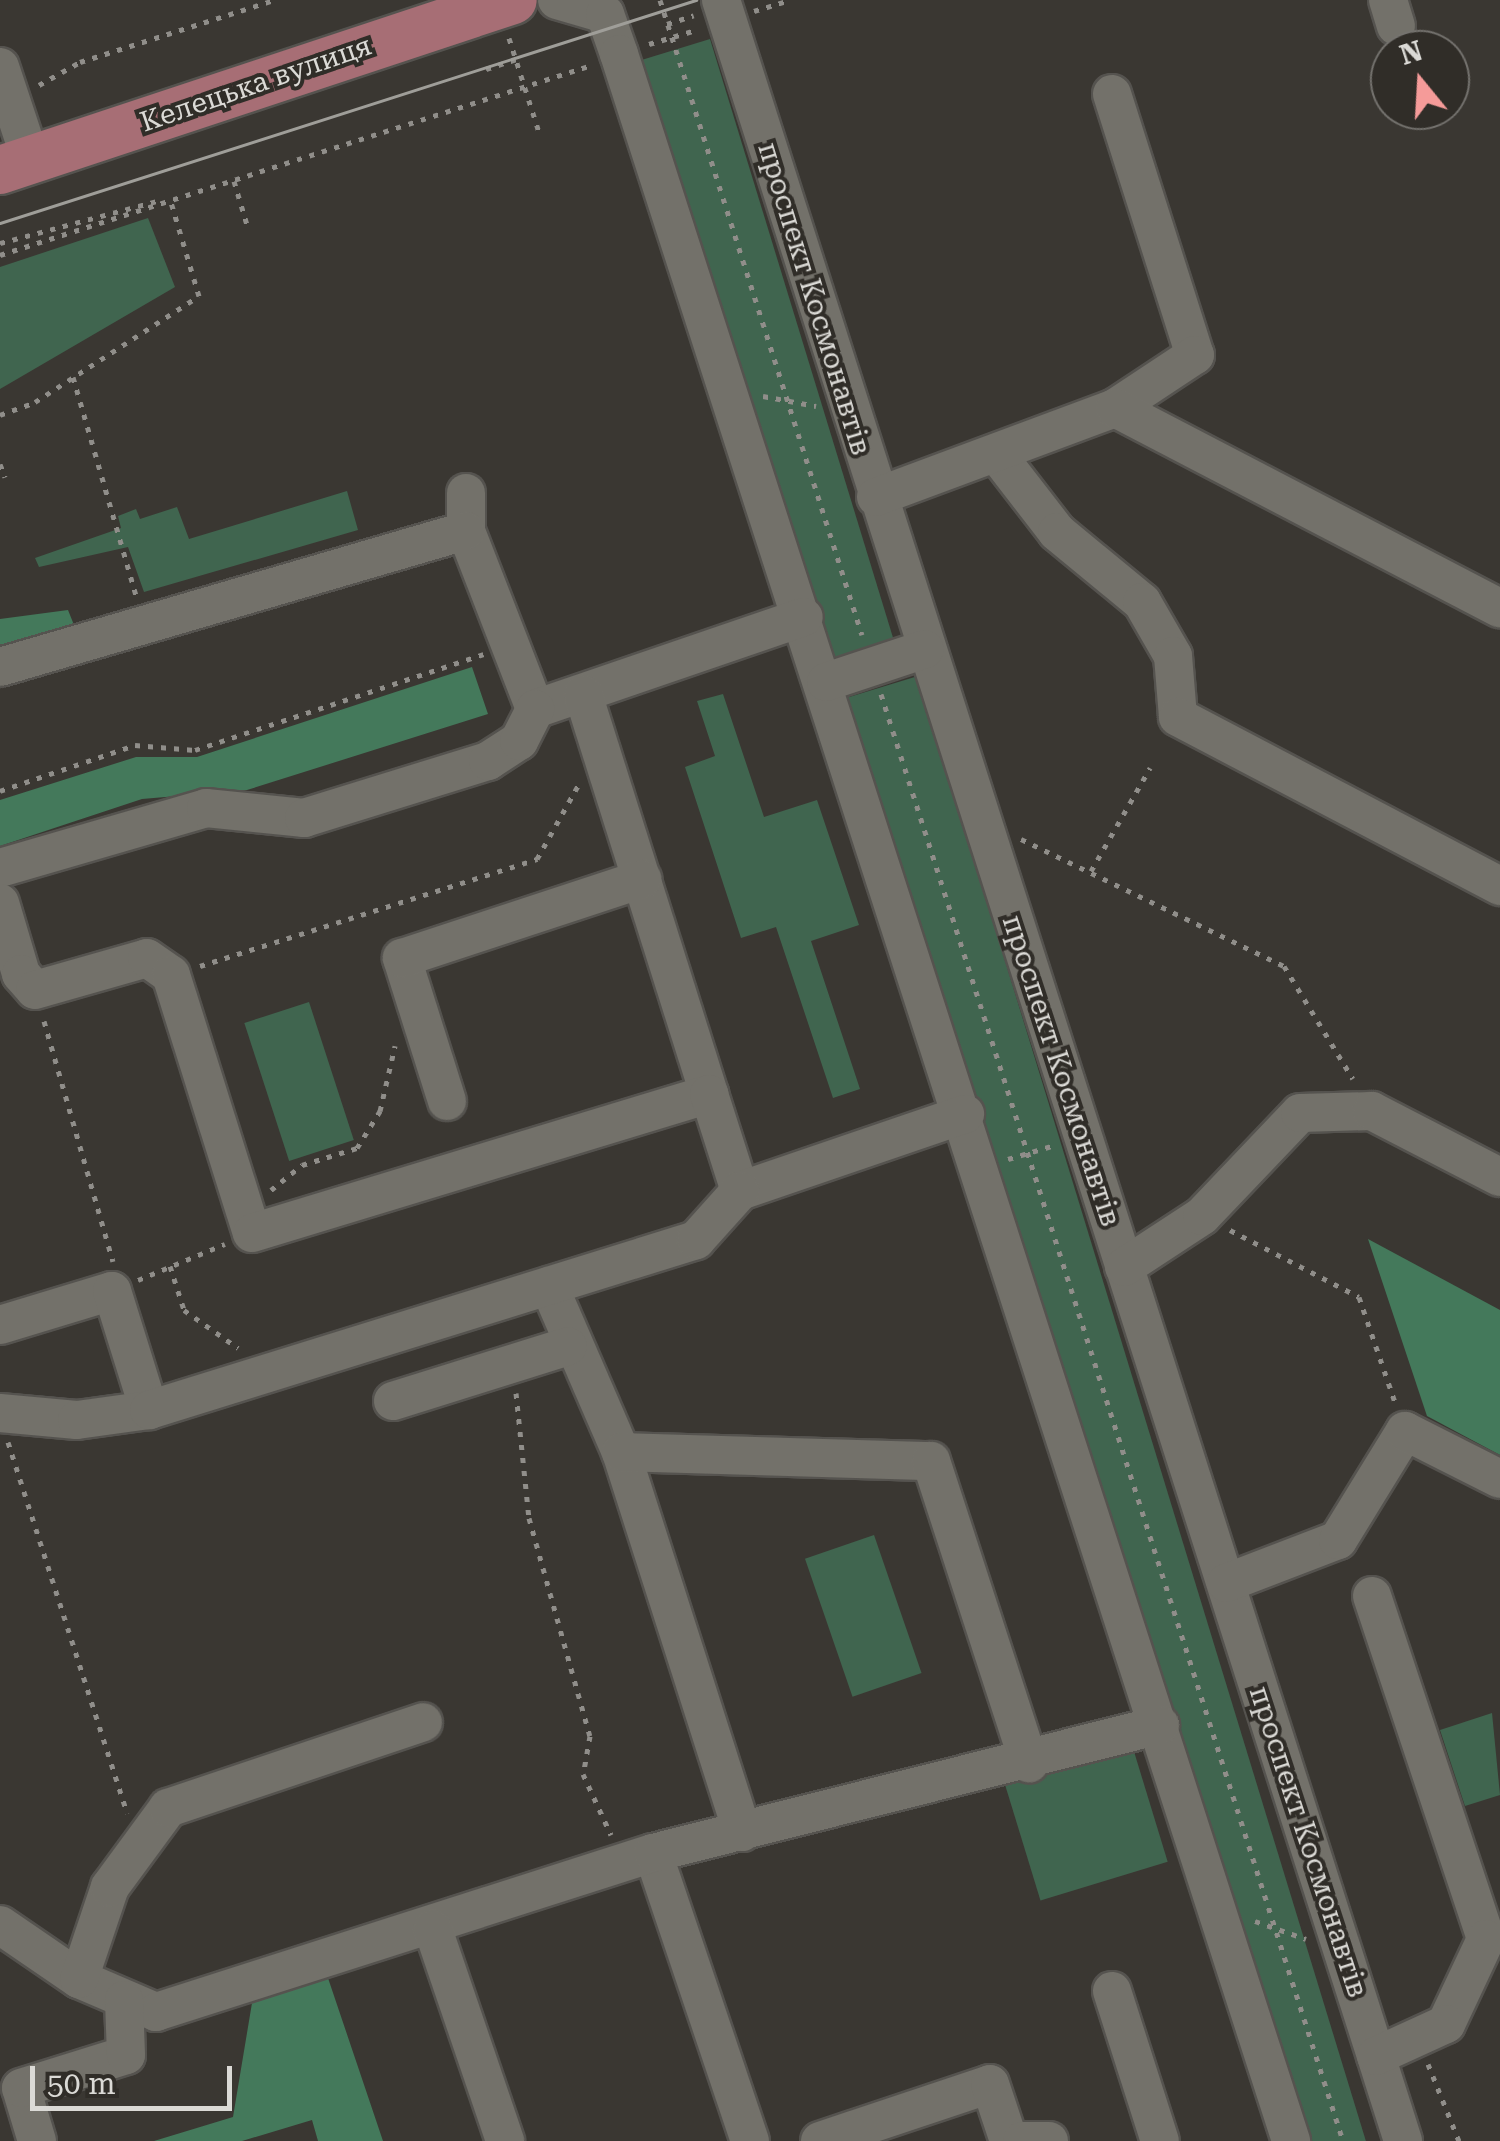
<!DOCTYPE html>
<html>
<head>
<meta charset="utf-8">
<style>
  body { margin:0 }
  #map { position:relative; width:1500px; height:2141px; overflow:hidden; background:#3a3732; font-family:"Roboto Serif",serif }
  div>[style] { position:absolute }
  .green>* { inset:0; background:#40654f; transform-origin:0 0 }
  .forest>* { inset:0; background:#44795b }
  .path>* { height:5px; margin-top:-2.5px; transform-origin:0; background:repeating-linear-gradient(90deg,#908e8a 0 5px,transparent 0 13px) }
  .roads { filter:drop-shadow(2px 0 #55534f) drop-shadow(-2px 0 #55534f) drop-shadow(0 2px #55534f) drop-shadow(0 -2px #55534f) }
  .minor>* { height:38px; margin:-19px; padding:0 19px; transform-origin:19px; border-radius:19px; background:#73716a }
  .major>* { height:48px; margin:-24px; padding:0 24px; transform-origin:24px; border-radius:24px; background:#a76e75 }
  .tram>* { height:2.5px; margin:-1.25px; padding:0 1.25px; transform-origin:1.25px; border-radius:1.25px; background:#9f9e99 }
  span { translate:-50% -50%; white-space:nowrap; text-align:center; line-height:1.15; -webkit-text-stroke:8px #302d28; paint-order:stroke }
  .street-label { font-size:28px; color:#dbdad6 }
  .north { position:absolute; left:1370px; top:30px; width:100px; height:100px; box-sizing:border-box; background:#302d28; border:2px solid #74726e; border-radius:50%; rotate:342deg; font-size:28px; font-weight:700; line-height:40px; text-align:center; color:#dbdad6 }
  .north::after { content:''; display:block; margin:auto; width:35px; height:45px; background:#f59b99; clip-path:polygon(50% 0,100% 100%,50% 72%,0 100%) }
  .scale { position:absolute; left:30px; top:2066px; width:202px; height:45px; box-sizing:border-box; border:5px solid #dbdad6; border-top:0; padding-left:12px; font-size:30px; line-height:35px; white-space:nowrap; color:#dbdad6; -webkit-text-stroke:8px #302d28; paint-order:stroke }
</style>
</head>
<body>
<div id="map">
  <div class="green">
    <div style="left:710px;top:39px;width:637px;height:75px;rotate:73deg"></div>
    <div style="clip-path:polygon(148px 218px,175px 287px,0 389px,0 267px)"></div>
    <div style="clip-path:polygon(347px 491px,358px 530px,144px 592px,128px 547px,39px 567px,35px 558px,121px 528px,118px 516px,136px 509px,140px 519px,177px 507px,189px 539px)"></div>
    <div style="left:918px;top:676px;width:1535px;height:77px;rotate:73deg"></div>
    <div style="clip-path:polygon(723px 694px,764px 817px,817px 800px,859px 925px,811px 941px,860px 1089px,833px 1098px,776px 927px,741px 938px,685px 767px,715px 756px,697px 701px)"></div>
    <div style="left:309px;top:1002px;width:145px;height:68px;rotate:72deg"></div>
    <div style="left:874px;top:1535px;width:146px;height:73px;rotate:71deg"></div>
    <div style="clip-path:polygon(1492px 1713px,1500px 1795px,1465px 1806px,1440px 1730px)"></div>
    <div style="left:1132px;top:1745px;width:122px;height:133px;rotate:73deg"></div>
  </div>
  <div class="forest">
    <div style="clip-path:polygon(68px 610px,76px 630px,0 654px,0 619px)"></div>
    <div style="clip-path:polygon(472px 667px,488px 714px,247px 790px,142px 799px,0 846px,0 800px,136px 757px,197px 757px)"></div>
    <div style="clip-path:polygon(1368px 1239px,1500px 1310px,1500px 1455px,1427px 1416px)"></div>
    <div style="clip-path:polygon(328px 1978px,383px 2141px,318px 2141px,312px 2120px,242px 2141px,154px 2141px,233px 2117px,253px 1997px)"></div>
  </div>
  <div class="path">
    <div style="left:660px;top:0;width:666px;rotate:72.35deg"></div>
    <div style="left:754px;top:11px;width:37px;rotate:-17deg"></div>
    <div style="left:667px;top:24px;width:28px;rotate:-18deg"></div>
    <div style="left:509px;top:38px;width:102px;rotate:72.3deg"></div>
    <div style="left:649px;top:44px;width:49px;rotate:-16.6deg"></div>
    <div style="left:486px;top:69px;width:32px;rotate:-18deg"></div>
    <div style="left:39px;top:85px;width:47px;rotate:-29.3deg"></div>
    <div style="left:80px;top:62px;width:204px;rotate:-17.7deg"></div>
    <div style="left:234px;top:181px;width:49px;rotate:73.4deg"></div>
    <div style="left:0;top:243px;width:163px;rotate:-15deg"></div>
    <div style="left:0;top:255px;width:622px;rotate:-17.79deg"></div>
    <div style="left:73px;top:377px;width:227px;rotate:73.9deg"></div>
    <div style="left:763px;top:396px;width:54px;rotate:10.7deg"></div>
    <div style="left:0;top:415px;width:37px;rotate:-20deg"></div>
    <div style="left:35px;top:402px;width:195px;rotate:-32.9deg"></div>
    <div style="left:199px;top:296px;width:101px;rotate:-106.6deg"></div>
    <div style="left:0;top:464px;width:14px;rotate:69deg"></div>
    <div style="left:881px;top:694px;width:1519px;rotate:72.29deg"></div>
    <div style="left:0;top:791px;width:143px;rotate:-18.8deg"></div>
    <div style="left:135px;top:745px;width:60px;rotate:4.8deg"></div>
    <div style="left:195px;top:750px;width:304px;rotate:-18.4deg"></div>
    <div style="left:1021px;top:839px;width:292px;rotate:25.8deg"></div>
    <div style="left:1284px;top:966px;width:132px;rotate:58.6deg"></div>
    <div style="left:1091px;top:871px;width:119px;rotate:-60.2deg"></div>
    <div style="left:200px;top:966px;width:354px;rotate:-17.6deg"></div>
    <div style="left:537px;top:859px;width:86px;rotate:-60.8deg"></div>
    <div style="left:44px;top:1021px;width:250px;rotate:74deg"></div>
    <div style="left:1008px;top:1159px;width:49px;rotate:-16.6deg"></div>
    <div style="left:271px;top:1190px;width:40px;rotate:-39deg"></div>
    <div style="left:302px;top:1165px;width:58px;rotate:-17.2deg"></div>
    <div style="left:357px;top:1148px;width:44px;rotate:-58.1deg"></div>
    <div style="left:380px;top:1111px;width:67px;rotate:-77deg"></div>
    <div style="left:1230px;top:1230px;width:145px;rotate:27.4deg"></div>
    <div style="left:1359px;top:1297px;width:114px;rotate:71.1deg"></div>
    <div style="left:170px;top:1266px;width:46px;rotate:72.3deg"></div>
    <div style="left:184px;top:1310px;width:66px;rotate:35.1deg"></div>
    <div style="left:138px;top:1280px;width:94px;rotate:-22.5deg"></div>
    <div style="left:516px;top:1393px;width:126px;rotate:84.1deg"></div>
    <div style="left:529px;top:1518px;width:226px;rotate:74.4deg"></div>
    <div style="left:590px;top:1736px;width:39px;rotate:100deg"></div>
    <div style="left:583px;top:1774px;width:67px;rotate:65.3deg"></div>
    <div style="left:8px;top:1442px;width:390px;rotate:72.2deg"></div>
    <div style="left:1255px;top:1921px;width:54px;rotate:19.4deg"></div>
    <div style="left:1428px;top:2064px;width:83px;rotate:68.1deg"></div>
  </div>
  <div class="roads">
    <div class="minor">
      <div style="left:557px;top:0;width:50px;rotate:16.3deg"></div>
      <div style="left:605px;top:14px;width:42px;rotate:70.7deg"></div>
      <div style="left:619px;top:54px;width:2193px;rotate:72.15deg"></div>
      <div style="left:721px;top:0;width:2247px;rotate:72.33deg"></div>
      <div style="left:1388px;top:0;width:27px;rotate:73deg"></div>
      <div style="left:0;top:67px;width:99px;rotate:71.7deg"></div>
      <div style="left:1112px;top:94px;width:274px;rotate:72.4deg"></div>
      <div style="left:1195px;top:355px;width:96px;rotate:146.5deg"></div>
      <div style="left:996px;top:453px;width:100px;rotate:52.3deg"></div>
      <div style="left:1057px;top:532px;width:110px;rotate:39.5deg"></div>
      <div style="left:1142px;top:602px;width:62px;rotate:60.1deg"></div>
      <div style="left:1173px;top:656px;width:61px;rotate:85.3deg"></div>
      <div style="left:1178px;top:717px;width:364px;rotate:27.7deg"></div>
      <div style="left:466px;top:493px;width:38px;rotate:90deg"></div>
      <div style="left:466px;top:531px;width:191px;rotate:68.8deg"></div>
      <div style="left:535px;top:709px;width:284px;rotate:-18.9deg"></div>
      <div style="left:876px;top:497px;width:255px;rotate:-20.4deg"></div>
      <div style="left:1115px;top:408px;width:434px;rotate:27.5deg"></div>
      <div style="left:0;top:667px;width:485px;rotate:-16.3deg"></div>
      <div style="left:826px;top:682px;width:104px;rotate:-18.4deg"></div>
      <div style="left:583px;top:694px;width:419px;rotate:72.5deg"></div>
      <div style="left:0;top:868px;width:215px;rotate:-16.2deg"></div>
      <div style="left:206px;top:808px;width:99px;rotate:5.8deg"></div>
      <div style="left:304px;top:818px;width:193px;rotate:-17.2deg"></div>
      <div style="left:488px;top:761px;width:37px;rotate:-33deg"></div>
      <div style="left:519px;top:741px;width:36px;rotate:-63deg"></div>
      <div style="left:0;top:903px;width:74px;rotate:73.5deg"></div>
      <div style="left:21px;top:974px;width:21px;rotate:49deg"></div>
      <div style="left:35px;top:990px;width:116px;rotate:-15.9deg"></div>
      <div style="left:147px;top:958px;width:29px;rotate:35deg"></div>
      <div style="left:171px;top:975px;width:270px;rotate:72.6deg"></div>
      <div style="left:252px;top:1233px;width:478px;rotate:-16.9deg"></div>
      <div style="left:709px;top:1094px;width:102px;rotate:72.3deg"></div>
      <div style="left:740px;top:1191px;width:238px;rotate:-18.9deg"></div>
      <div style="left:447px;top:1101px;width:150px;rotate:-107.5deg"></div>
      <div style="left:402px;top:958px;width:253px;rotate:-18.2deg"></div>
      <div style="left:1124px;top:1267px;width:93px;rotate:-33.2deg"></div>
      <div style="left:1202px;top:1216px;width:142px;rotate:-46.4deg"></div>
      <div style="left:1300px;top:1113px;width:72px;rotate:-1.6deg"></div>
      <div style="left:1372px;top:1111px;width:144px;rotate:27.3deg"></div>
      <div style="left:549px;top:1286px;width:181px;rotate:66.6deg"></div>
      <div style="left:621px;top:1452px;width:399px;rotate:72.3deg"></div>
      <div style="left:0;top:1325px;width:117px;rotate:-16.9deg"></div>
      <div style="left:112px;top:1291px;width:125px;rotate:72.7deg"></div>
      <div style="left:393px;top:1401px;width:183px;rotate:-17.4deg"></div>
      <div style="left:0;top:1413px;width:77px;rotate:5.2deg"></div>
      <div style="left:77px;top:1420px;width:73px;rotate:-7.9deg"></div>
      <div style="left:149px;top:1410px;width:573px;rotate:-17.26deg"></div>
      <div style="left:696px;top:1240px;width:66px;rotate:-48.1deg"></div>
      <div style="left:621px;top:1452px;width:310px;rotate:1.7deg"></div>
      <div style="left:931px;top:1461px;width:318px;rotate:72deg"></div>
      <div style="left:1226px;top:1583px;width:120px;rotate:-21deg"></div>
      <div style="left:1338px;top:1540px;width:128px;rotate:-58.4deg"></div>
      <div style="left:1405px;top:1431px;width:106px;rotate:26.8deg"></div>
      <div style="left:1372px;top:1596px;width:361px;rotate:71.6deg"></div>
      <div style="left:1486px;top:1939px;width:94px;rotate:115.2deg"></div>
      <div style="left:1446px;top:2024px;width:77px;rotate:155.4deg"></div>
      <div style="left:653px;top:1853px;width:304px;rotate:71.4deg"></div>
      <div style="left:0;top:1925px;width:96px;rotate:34.4deg"></div>
      <div style="left:79px;top:1979px;width:84px;rotate:23.2deg"></div>
      <div style="left:156px;top:2012px;width:522px;rotate:-17.74deg"></div>
      <div style="left:653px;top:1853px;width:523px;rotate:-14.17deg"></div>
      <div style="left:433px;top:1929px;width:224px;rotate:71.2deg"></div>
      <div style="left:79px;top:1979px;width:97px;rotate:-71.4deg"></div>
      <div style="left:110px;top:1887px;width:98px;rotate:-53.7deg"></div>
      <div style="left:168px;top:1808px;width:269px;rotate:-18.6deg"></div>
      <div style="left:1112px;top:1991px;width:157px;rotate:72.3deg"></div>
      <div style="left:37px;top:2141px;width:55px;rotate:-106.8deg"></div>
      <div style="left:21px;top:2088px;width:110px;rotate:-17.4deg"></div>
      <div style="left:126px;top:2055px;width:55px;rotate:-92.1deg"></div>
      <div style="left:820px;top:2141px;width:179px;rotate:-18.5deg"></div>
      <div style="left:990px;top:2084px;width:60px;rotate:71.6deg"></div>
      <div style="left:1022px;top:2141px;width:27px"></div>
    </div>
    <div class="major">
      <div style="left:0;top:170px;width:540px;rotate:-18.33deg"></div>
    </div>
  </div>
  <div class="tram">
    <div style="left:0;top:223px;width:731px;rotate:-17.77deg"></div>
  </div>
  <div class="street-label">
    <span style="left:256px;top:84px;rotate:-19deg">Келецька вулиця</span>
    <span style="left:814px;top:299px;rotate:73deg">проспект Космонавтів</span>
    <span style="left:1061px;top:1071px;rotate:72deg">проспект Космонавтів</span>
    <span style="left:1308px;top:1842px;rotate:72deg">проспект Космонавтів</span>
  </div>
  <div class="north">N</div>
  <div class="scale">50 m</div>
</div>
</body>
</html>
